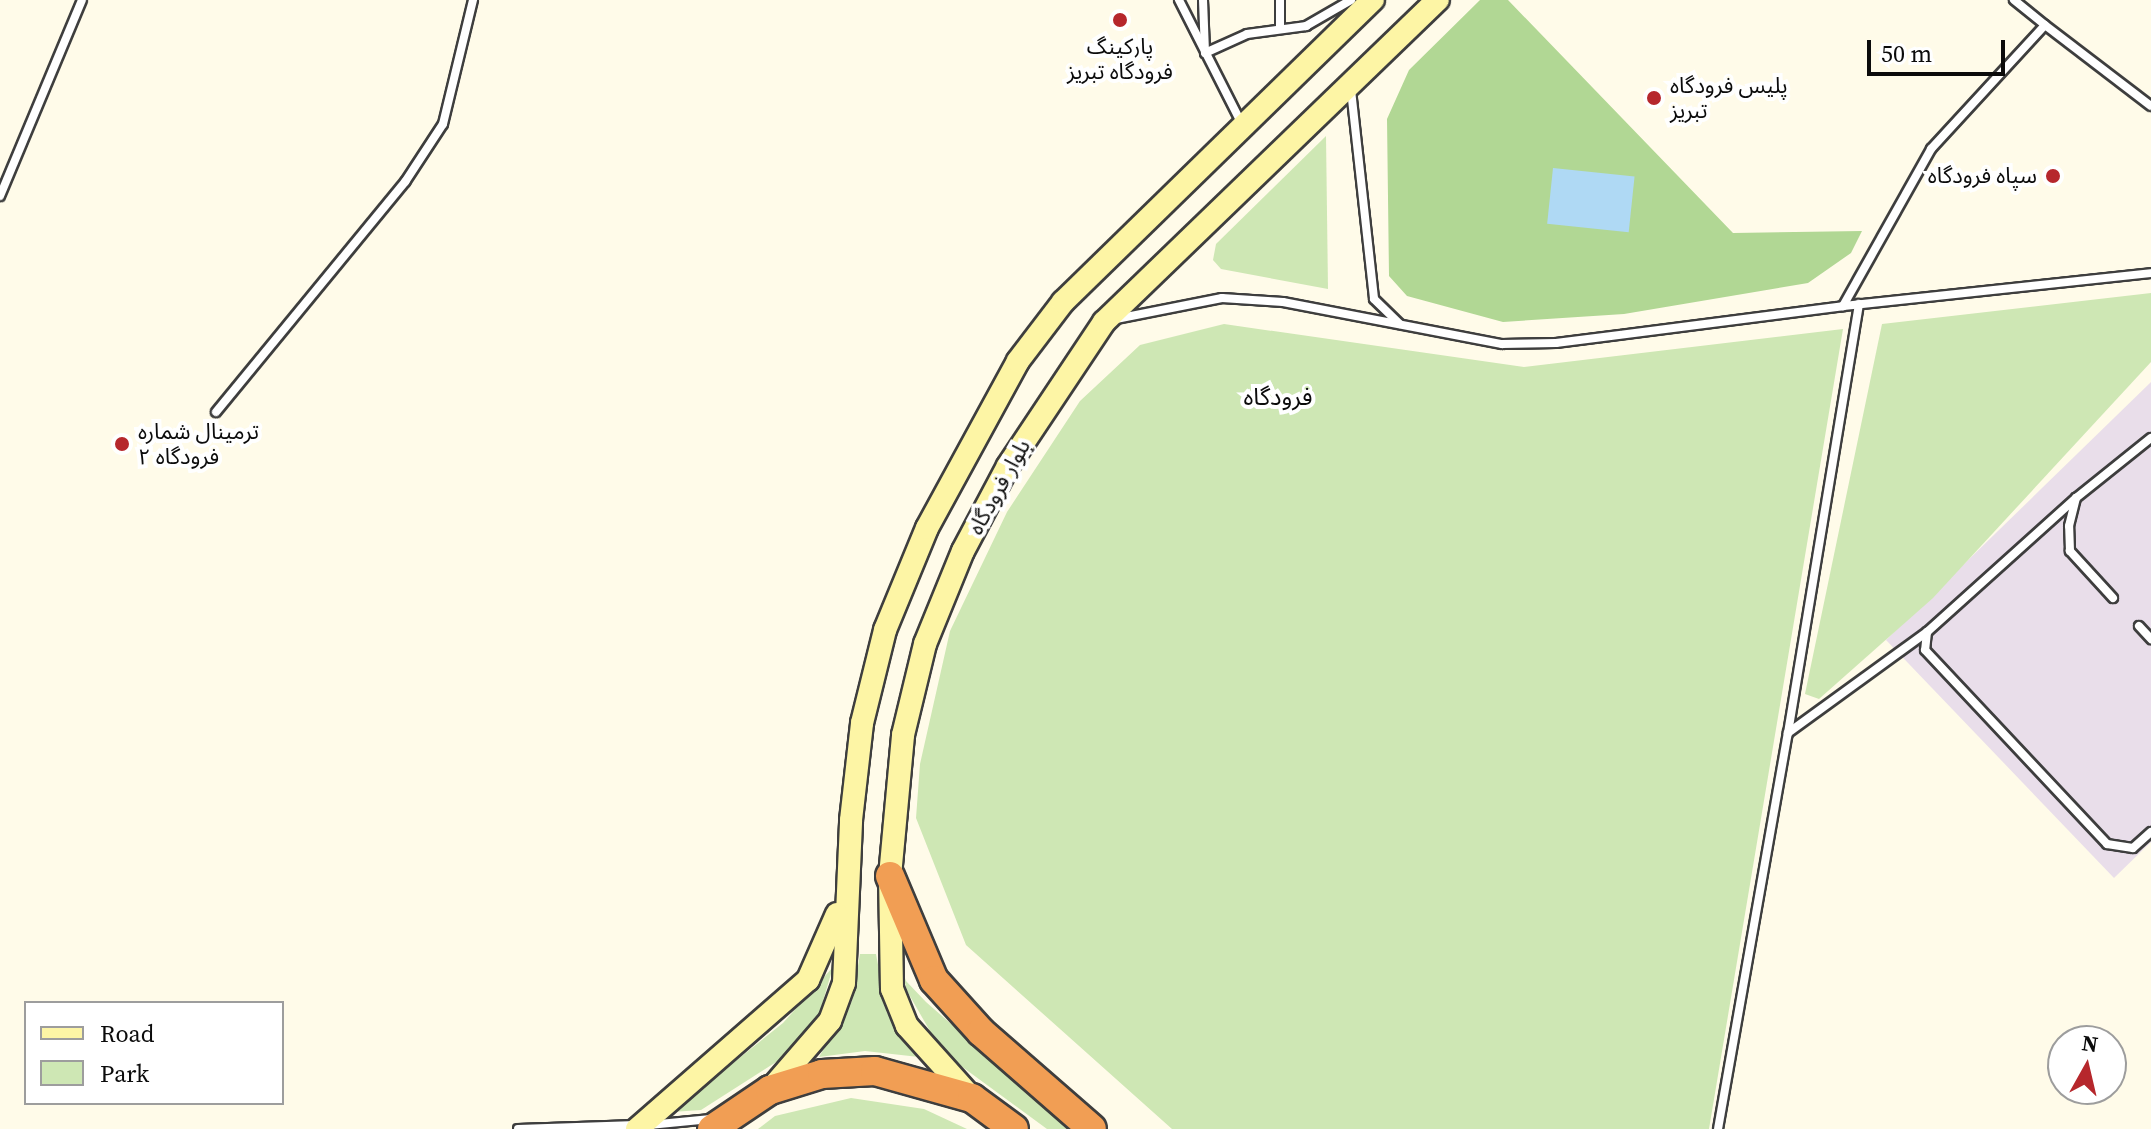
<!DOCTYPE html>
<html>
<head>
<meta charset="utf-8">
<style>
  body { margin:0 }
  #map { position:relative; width:2151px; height:1129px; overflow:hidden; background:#fffbe9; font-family:"Source Serif 4","Noto Sans Arabic",serif }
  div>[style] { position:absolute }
  .industrial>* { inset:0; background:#e9deea }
  .green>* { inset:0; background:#cee7b4 }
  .forest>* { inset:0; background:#b1d794 }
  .water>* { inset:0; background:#afd9f4; transform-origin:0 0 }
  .roads { filter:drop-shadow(2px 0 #3e3e3e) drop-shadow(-2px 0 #3e3e3e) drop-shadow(0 2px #3e3e3e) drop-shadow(0 -2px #3e3e3e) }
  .lane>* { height:8px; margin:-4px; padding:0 4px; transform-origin:4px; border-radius:4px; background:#fff }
  .secondary>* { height:22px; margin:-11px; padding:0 11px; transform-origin:11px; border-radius:11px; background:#fdf5a5 }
  .highway>* { height:28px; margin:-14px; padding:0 14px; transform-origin:14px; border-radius:14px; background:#f19e54 }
  .dots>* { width:22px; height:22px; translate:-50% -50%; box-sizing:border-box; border:4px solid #fff; border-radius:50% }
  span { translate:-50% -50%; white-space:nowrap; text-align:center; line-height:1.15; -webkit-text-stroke:8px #fff; paint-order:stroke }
  .poi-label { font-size:22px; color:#0b0b0b }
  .left { translate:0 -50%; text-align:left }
  .right { translate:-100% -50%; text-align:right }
  .street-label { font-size:22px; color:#0b0b0b }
  .neighbourhood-label { font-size:24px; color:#0b0b0b }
  .legend { position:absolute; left:24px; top:1001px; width:260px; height:104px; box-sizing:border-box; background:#fff; border:2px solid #9d9d9d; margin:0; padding:10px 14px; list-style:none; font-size:24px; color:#0b0b0b }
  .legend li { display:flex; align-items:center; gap:16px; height:40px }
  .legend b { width:40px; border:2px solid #9d9d9d }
  .north { position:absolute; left:2047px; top:1025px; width:80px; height:80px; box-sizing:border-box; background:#fff; border:2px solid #9d9d9d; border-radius:50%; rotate:8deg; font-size:22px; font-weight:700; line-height:32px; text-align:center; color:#0b0b0b }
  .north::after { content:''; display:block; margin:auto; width:28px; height:36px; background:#b6272c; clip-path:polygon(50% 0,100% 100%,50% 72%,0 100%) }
  .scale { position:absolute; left:1867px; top:40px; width:138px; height:36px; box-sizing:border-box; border:4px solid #0b0b0b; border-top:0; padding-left:10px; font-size:24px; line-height:28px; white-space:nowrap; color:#0b0b0b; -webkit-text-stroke:6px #fff; paint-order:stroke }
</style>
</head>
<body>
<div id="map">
  <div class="industrial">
    <div style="clip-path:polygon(2151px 382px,2151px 842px,2114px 878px,1886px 640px)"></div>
  </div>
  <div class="green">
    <div style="clip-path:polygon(1326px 136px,1328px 289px,1221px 269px,1213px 260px,1216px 244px)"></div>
    <div style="clip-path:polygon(2151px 293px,2151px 362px,1933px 598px,1819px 699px,1805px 694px,1882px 324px)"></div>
    <div style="clip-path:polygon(1224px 324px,1524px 367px,1843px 329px,1709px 1129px,1172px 1129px,966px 945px,916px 818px,920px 764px,950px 631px,1007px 512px,1080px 401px,1140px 345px)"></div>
    <div style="clip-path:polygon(860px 954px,876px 954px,887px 1013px,919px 1057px,865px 1051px,819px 1057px,852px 1001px)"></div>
    <div style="clip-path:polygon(900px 963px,906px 981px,926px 1002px,1071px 1129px,1047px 1129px,942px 1052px,907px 991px)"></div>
    <div style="clip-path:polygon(833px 967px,818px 1018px,795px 1050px,701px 1110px,672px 1112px,783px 1023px)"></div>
    <div style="clip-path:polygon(851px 1098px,924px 1109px,967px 1129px,758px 1129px,775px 1116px)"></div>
  </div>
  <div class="forest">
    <div style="clip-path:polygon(1480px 0,1508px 0,1733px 233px,1862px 231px,1851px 253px,1808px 283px,1624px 314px,1503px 322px,1407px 296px,1389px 276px,1387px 119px,1409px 70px)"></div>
  </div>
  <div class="water">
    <div style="left:1553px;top:168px;width:82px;height:56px;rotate:6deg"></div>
  </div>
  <div class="roads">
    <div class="lane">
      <div style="left:1179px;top:0;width:141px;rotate:63.1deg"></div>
      <div style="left:1203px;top:0;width:53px;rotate:87.8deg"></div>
      <div style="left:1205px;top:53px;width:46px;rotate:-24.3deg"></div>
      <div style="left:1247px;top:34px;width:60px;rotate:-7.7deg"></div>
      <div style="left:1306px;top:26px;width:52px;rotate:-30deg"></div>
      <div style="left:1280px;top:0;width:29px;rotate:90deg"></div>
      <div style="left:2045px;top:25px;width:133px;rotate:37.4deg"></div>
      <div style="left:1351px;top:90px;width:210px;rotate:83.7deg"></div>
      <div style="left:1374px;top:299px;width:36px;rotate:44deg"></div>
      <div style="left:0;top:196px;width:212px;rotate:-67.3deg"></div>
      <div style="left:1843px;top:306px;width:310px;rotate:-6.1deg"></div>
      <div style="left:1116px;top:319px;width:108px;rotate:-11.2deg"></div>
      <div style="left:1222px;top:298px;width:61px;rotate:3.8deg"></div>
      <div style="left:1283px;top:302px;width:223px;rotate:10.9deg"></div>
      <div style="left:1502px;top:344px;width:54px;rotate:-1.1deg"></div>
      <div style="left:1556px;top:343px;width:289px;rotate:-7.3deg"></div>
      <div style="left:1843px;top:306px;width:180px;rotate:-60.7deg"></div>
      <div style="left:1931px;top:149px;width:168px;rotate:-47.4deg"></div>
      <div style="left:2045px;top:25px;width:40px;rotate:-141deg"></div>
      <div style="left:216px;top:412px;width:298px;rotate:-50.6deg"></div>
      <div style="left:405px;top:182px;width:69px;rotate:-56.8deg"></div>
      <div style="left:443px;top:124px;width:128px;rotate:-76.4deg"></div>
      <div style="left:2076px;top:498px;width:200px;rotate:138deg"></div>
      <div style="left:1927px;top:632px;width:18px;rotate:96deg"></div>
      <div style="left:1925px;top:650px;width:266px;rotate:46.8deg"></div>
      <div style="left:2107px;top:844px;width:26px;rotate:9deg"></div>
      <div style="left:2133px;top:848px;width:24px;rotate:-42deg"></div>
      <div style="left:2113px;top:598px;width:64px;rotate:-132.5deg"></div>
      <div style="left:2070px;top:551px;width:25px;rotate:-92deg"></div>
      <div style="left:2069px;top:526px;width:29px;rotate:-76deg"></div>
      <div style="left:2076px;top:498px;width:96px;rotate:-38.7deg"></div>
      <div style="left:2139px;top:626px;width:18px;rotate:47deg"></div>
      <div style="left:1788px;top:733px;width:435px;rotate:-80.6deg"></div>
      <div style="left:649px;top:1125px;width:62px;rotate:-5.5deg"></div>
      <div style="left:518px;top:1129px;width:118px;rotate:-1.9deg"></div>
      <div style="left:1718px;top:1129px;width:402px;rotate:-80deg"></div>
      <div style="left:1788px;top:733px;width:172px;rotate:-36deg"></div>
    </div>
    <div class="secondary">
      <div style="left:771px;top:1089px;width:90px;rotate:-49.1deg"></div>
      <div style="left:830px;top:1021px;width:40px;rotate:-69.8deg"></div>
      <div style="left:844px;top:983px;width:163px;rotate:-87.5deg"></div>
      <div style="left:851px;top:820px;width:98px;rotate:-83.5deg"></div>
      <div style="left:862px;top:723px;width:96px;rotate:-76.1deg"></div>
      <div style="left:885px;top:630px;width:110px;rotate:-67.6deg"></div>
      <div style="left:927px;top:528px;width:190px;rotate:-61.4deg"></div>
      <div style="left:1018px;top:361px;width:74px;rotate:-52.7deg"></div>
      <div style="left:1063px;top:302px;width:433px;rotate:-44.3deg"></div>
      <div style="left:971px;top:1097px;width:96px;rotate:-132deg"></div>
      <div style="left:907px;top:1026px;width:40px;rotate:-112deg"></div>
      <div style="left:892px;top:989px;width:113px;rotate:-91deg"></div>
      <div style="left:890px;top:876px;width:142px;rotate:-84.7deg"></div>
      <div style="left:903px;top:735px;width:94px;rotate:-76.4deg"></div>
      <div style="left:925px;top:644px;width:100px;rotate:-67.8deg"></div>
      <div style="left:963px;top:551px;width:96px;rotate:-62.1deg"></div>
      <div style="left:1008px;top:466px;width:173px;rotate:-56.3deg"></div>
      <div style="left:1104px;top:322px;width:464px;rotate:-44deg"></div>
      <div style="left:637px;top:1129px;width:227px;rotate:-41.1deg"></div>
      <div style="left:808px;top:980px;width:72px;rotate:-66.3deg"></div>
    </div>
    <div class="highway">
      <div style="left:890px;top:876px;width:113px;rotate:67.1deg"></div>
      <div style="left:934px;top:980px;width:70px;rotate:47.9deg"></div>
      <div style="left:981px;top:1032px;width:147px;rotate:41.1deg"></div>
      <div style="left:712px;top:1129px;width:70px;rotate:-33.9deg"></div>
      <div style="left:770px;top:1090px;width:54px;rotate:-17.1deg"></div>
      <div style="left:822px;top:1074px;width:53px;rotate:-3.2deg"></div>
      <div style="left:875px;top:1071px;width:101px;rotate:15.6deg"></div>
      <div style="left:972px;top:1098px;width:52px;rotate:36.4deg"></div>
    </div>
  </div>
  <div class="dots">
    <div style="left:1120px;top:20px;background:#b6272c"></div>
    <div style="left:1654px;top:98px;background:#b6272c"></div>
    <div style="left:2053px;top:176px;background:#b6272c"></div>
    <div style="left:122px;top:444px;background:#b6272c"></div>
  </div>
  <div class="poi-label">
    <span style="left:1120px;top:59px">پارکینگ<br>فرودگاه تبریز</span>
    <span class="left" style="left:1670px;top:98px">پلیس فرودگاه<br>تبریز</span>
    <span class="right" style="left:2037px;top:176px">سپاه فرودگاه</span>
    <span class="left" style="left:138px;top:444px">ترمينال شماره<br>۲ فرودگاه</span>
  </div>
  <div class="street-label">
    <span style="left:999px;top:487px;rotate:-61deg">بلوار فرودگاه</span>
  </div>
  <div class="neighbourhood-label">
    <span style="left:1278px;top:397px">فرودگاه</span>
  </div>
  <ul class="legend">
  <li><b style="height:10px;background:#fdf5a5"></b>Road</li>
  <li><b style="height:22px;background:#cee7b4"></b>Park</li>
  </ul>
  <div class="north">N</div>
  <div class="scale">50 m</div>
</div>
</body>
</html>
